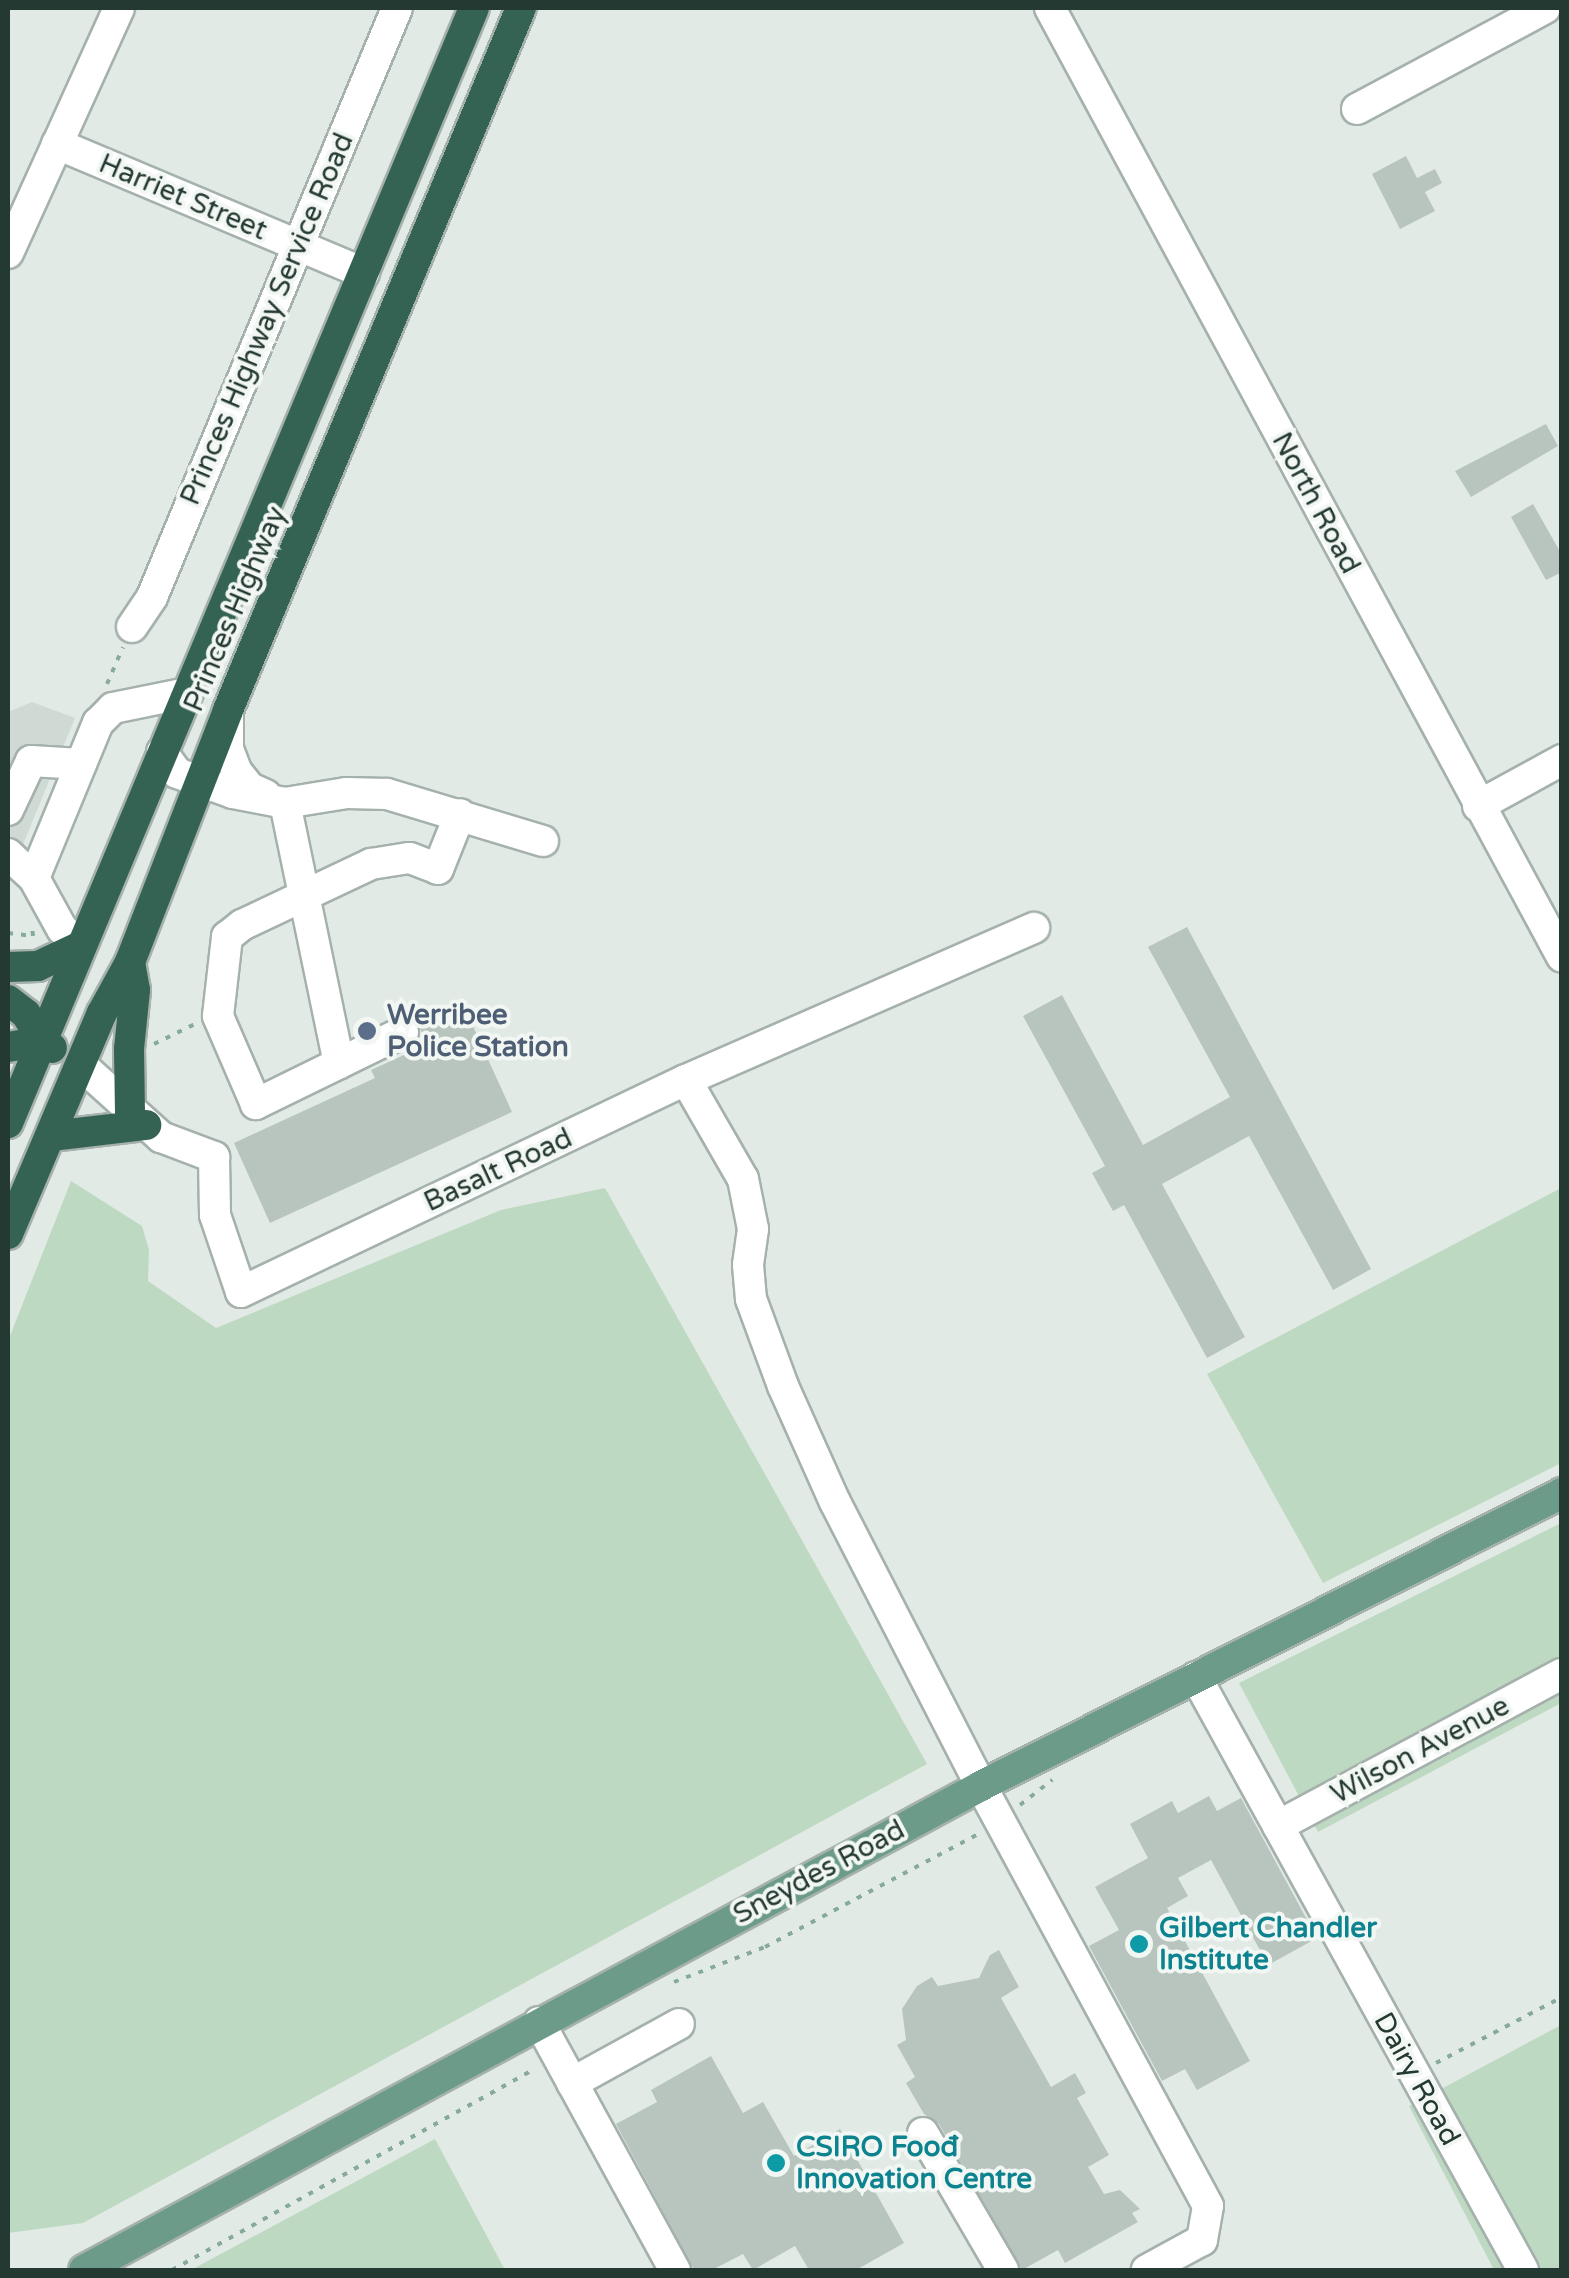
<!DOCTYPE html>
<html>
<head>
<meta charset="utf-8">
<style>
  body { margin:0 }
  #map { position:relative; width:1569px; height:2278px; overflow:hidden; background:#e2eae6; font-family:"Varela Round",sans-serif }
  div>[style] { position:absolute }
  .built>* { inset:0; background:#d0dad5 }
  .green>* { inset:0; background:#bed9c2 }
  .building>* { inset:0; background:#b8c5be }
  .path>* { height:4px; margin-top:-2px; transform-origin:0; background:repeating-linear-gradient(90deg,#86aa9b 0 5px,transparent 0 13px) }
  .roads { filter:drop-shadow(2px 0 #a5b1ac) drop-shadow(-2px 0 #a5b1ac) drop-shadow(0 2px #a5b1ac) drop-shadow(0 -2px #a5b1ac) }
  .minor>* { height:30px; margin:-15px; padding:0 15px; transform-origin:15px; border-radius:15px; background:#fff }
  .major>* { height:30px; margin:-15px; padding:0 15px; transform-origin:15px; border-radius:15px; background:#6c9b89 }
  .highway>* { height:30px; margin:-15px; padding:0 15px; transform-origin:15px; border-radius:15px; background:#346253 }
  .dots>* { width:28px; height:28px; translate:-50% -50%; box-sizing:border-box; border:5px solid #f2f7f4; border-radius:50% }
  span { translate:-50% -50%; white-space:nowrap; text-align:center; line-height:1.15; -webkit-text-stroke:8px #f2f7f4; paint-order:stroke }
  .street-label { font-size:28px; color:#243931 }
  .service-label { font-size:28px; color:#4e5e75; font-weight:700 }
  .left { translate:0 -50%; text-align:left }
  .culture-label { font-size:28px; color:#0d838f; font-weight:700 }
  .frame { position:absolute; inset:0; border:10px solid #243931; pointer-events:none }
</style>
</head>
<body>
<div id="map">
  <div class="built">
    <div style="clip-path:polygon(32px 702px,75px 718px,8px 881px,8px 712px)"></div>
  </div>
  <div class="green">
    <div style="clip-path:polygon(71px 1181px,142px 1226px,149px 1250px,148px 1281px,216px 1328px,501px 1210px,605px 1188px,927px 1764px,83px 2223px,8px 2233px,8px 1341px)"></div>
    <div style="clip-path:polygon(1561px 1188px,1561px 1463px,1323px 1583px,1207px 1374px)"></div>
    <div style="clip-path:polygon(1561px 1523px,1561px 1703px,1318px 1832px,1239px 1683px)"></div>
    <div style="clip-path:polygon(1561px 2025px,1561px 2270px,1494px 2270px,1409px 2106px)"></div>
    <div style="clip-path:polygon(435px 2139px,505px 2270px,191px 2270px)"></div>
  </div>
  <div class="building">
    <div style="clip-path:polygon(1406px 156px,1417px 178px,1435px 169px,1442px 183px,1425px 192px,1435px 211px,1400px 229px,1372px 174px)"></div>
    <div style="clip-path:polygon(1546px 424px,1558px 446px,1471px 497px,1455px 471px)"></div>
    <div style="clip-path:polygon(1533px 504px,1562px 555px,1562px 572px,1546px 580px,1511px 517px)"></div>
    <div style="clip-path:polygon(1187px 927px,1371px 1269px,1333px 1290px,1249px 1136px,1162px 1184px,1245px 1337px,1207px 1358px,1124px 1205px,1113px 1211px,1092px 1173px,1105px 1166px,1023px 1016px,1062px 995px,1143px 1145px,1230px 1097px,1148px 947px)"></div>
    <div style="clip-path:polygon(461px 1000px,512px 1112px,270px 1223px,234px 1143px,375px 1078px,371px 1070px,415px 1050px,422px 1034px,417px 1020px)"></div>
    <div style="clip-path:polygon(1209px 1796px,1217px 1811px,1241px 1798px,1317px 1938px,1268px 1965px,1211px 1860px,1178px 1878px,1188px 1896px,1167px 1908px,1250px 2061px,1197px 2090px,1185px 2069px,1162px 2081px,1089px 1946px,1119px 1930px,1095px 1887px,1148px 1858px,1130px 1824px,1172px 1801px,1178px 1813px)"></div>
    <div style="clip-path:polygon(999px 1950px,1019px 1987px,1001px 1998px,1051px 2087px,1075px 2073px,1086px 2093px,1077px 2098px,1109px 2155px,1088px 2167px,1104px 2194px,1120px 2190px,1140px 2209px,1132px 2213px,1138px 2222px,1065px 2263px,1058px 2250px,1022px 2270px,939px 2124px,924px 2114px,906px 2083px,915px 2077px,897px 2045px,906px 2040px,902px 2009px,917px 1986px,932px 1977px,938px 1986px,979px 1978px,990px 1955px)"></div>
    <div style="clip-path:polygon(711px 2056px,743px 2113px,763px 2102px,794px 2156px,840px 2129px,904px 2243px,856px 2270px,809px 2270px,795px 2246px,753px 2270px,743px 2254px,712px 2270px,694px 2270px,616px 2124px,657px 2102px,651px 2090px)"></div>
  </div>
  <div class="path">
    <div style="left:107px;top:684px;width:40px;rotate:-66.6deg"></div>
    <div style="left:8px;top:933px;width:25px;rotate:7deg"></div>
    <div style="left:33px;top:936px;width:9px;rotate:-96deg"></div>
    <div style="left:154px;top:1044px;width:46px;rotate:-26deg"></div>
    <div style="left:1020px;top:1805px;width:41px;rotate:-38deg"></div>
    <div style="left:674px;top:1982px;width:97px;rotate:-21deg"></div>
    <div style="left:765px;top:1947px;width:243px;rotate:-27.9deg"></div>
    <div style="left:1436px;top:2063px;width:142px;rotate:-27.6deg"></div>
    <div style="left:172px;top:2270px;width:415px;rotate:-29deg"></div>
  </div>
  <div class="roads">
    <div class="minor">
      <div style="left:1050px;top:8px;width:1078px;rotate:61.65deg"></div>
      <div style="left:1357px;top:109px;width:213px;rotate:-28.2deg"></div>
      <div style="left:57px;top:144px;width:333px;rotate:22.8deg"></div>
      <div style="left:8px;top:253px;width:269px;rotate:-65.6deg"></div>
      <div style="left:132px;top:627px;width:36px;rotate:-56deg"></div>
      <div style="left:152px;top:597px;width:638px;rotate:-67.41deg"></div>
      <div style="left:228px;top:713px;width:36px;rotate:90deg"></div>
      <div style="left:228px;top:749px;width:25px;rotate:69deg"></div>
      <div style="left:237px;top:772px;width:21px;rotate:51deg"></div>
      <div style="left:250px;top:788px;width:17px;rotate:24deg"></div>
      <div style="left:162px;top:752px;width:26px;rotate:54deg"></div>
      <div style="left:177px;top:773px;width:59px;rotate:19.7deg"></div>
      <div style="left:233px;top:793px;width:53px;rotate:10.9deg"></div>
      <div style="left:285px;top:803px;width:63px;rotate:-9.2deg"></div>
      <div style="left:347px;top:793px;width:40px;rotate:1.4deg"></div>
      <div style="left:387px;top:794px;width:163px;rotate:16.8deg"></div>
      <div style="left:285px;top:803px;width:266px;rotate:78.3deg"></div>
      <div style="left:1478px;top:806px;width:96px;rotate:-28.7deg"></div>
      <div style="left:8px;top:810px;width:54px;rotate:-64.9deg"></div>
      <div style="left:31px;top:761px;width:50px;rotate:3.4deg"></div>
      <div style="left:8px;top:854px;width:35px;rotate:43deg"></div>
      <div style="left:81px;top:946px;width:25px;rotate:-138deg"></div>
      <div style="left:62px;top:929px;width:58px;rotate:-118.8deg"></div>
      <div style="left:34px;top:878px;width:168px;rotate:-67.6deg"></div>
      <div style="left:98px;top:723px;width:21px;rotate:-45deg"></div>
      <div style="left:113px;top:708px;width:76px;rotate:-11.5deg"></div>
      <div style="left:403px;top:1032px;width:164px;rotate:153.9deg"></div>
      <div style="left:256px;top:1104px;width:96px;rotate:-113.4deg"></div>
      <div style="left:218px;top:1016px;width:80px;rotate:-83.5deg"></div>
      <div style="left:227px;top:937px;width:19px;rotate:-39deg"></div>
      <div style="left:242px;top:925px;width:143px;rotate:-25.3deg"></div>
      <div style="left:371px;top:864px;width:39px;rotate:-9deg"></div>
      <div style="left:410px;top:858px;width:30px;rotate:21deg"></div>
      <div style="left:438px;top:869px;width:59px;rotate:-68.2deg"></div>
      <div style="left:81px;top:1065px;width:108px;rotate:42deg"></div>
      <div style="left:161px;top:1137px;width:57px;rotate:20.7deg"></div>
      <div style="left:214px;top:1157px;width:58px;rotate:89deg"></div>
      <div style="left:215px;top:1215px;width:81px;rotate:71.3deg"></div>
      <div style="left:241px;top:1292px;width:493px;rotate:-25.5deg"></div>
      <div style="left:686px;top:1080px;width:380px;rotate:-23.6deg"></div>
      <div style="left:686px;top:1080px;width:114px;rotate:60.1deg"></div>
      <div style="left:743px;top:1179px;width:51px;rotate:78.7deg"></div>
      <div style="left:753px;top:1229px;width:36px;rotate:98deg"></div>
      <div style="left:748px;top:1265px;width:34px;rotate:85deg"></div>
      <div style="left:751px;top:1299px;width:93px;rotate:69.8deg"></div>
      <div style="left:783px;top:1386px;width:127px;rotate:65.9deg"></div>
      <div style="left:835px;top:1502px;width:319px;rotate:62.8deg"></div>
      <div style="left:981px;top:1786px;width:477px;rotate:61.6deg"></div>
      <div style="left:1208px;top:2206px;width:35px;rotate:100deg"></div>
      <div style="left:1202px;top:2240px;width:63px;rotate:151.4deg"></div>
      <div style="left:1196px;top:1677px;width:677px;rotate:61.13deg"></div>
      <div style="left:1278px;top:1826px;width:322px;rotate:-28.2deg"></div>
      <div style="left:539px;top:2022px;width:283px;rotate:61.3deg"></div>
      <div style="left:572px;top:2083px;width:122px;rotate:-28.9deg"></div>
      <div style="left:923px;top:2133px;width:159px;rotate:59.7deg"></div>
    </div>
    <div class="major">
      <div style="left:84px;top:2270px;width:1019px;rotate:-28.35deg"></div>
      <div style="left:981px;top:1786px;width:651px;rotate:-26.76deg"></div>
    </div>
    <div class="highway">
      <div style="left:130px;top:962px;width:28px;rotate:80deg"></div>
      <div style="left:135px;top:990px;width:59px;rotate:95.8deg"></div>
      <div style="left:129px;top:1049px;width:63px;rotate:89.1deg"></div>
      <div style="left:8px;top:967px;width:30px;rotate:-2deg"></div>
      <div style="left:38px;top:966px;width:47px;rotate:-24.9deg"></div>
      <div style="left:8px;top:1000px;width:23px;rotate:38deg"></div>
      <div style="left:26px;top:1014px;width:31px;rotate:59deg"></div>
      <div style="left:42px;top:1041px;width:12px;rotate:35deg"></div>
      <div style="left:8px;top:1047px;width:35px;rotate:-10deg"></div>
      <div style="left:8px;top:1123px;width:1208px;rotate:-67.32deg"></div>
      <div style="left:51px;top:1136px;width:96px;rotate:-6.6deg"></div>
      <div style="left:8px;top:1234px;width:240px;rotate:-67deg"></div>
      <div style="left:102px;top:1013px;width:58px;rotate:-61.2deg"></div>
      <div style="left:130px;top:962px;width:270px;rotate:-68.7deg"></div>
      <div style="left:228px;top:710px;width:761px;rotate:-67.35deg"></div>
    </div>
  </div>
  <div class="dots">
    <div style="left:367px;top:1031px;background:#5c6f8a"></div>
    <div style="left:1139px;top:1944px;background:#0f9aa8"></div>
    <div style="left:776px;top:2163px;background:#0f9aa8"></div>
  </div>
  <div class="street-label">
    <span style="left:183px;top:197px;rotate:23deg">Harriet Street</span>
    <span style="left:267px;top:319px;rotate:-67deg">Princes Highway Service Road</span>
    <span style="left:1316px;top:503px;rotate:62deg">North Road</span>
    <span style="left:235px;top:609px;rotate:-67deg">Princes Highway</span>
    <span style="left:498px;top:1170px;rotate:-25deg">Basalt Road</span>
    <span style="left:1420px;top:1750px;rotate:-28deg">Wilson Avenue</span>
    <span style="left:819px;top:1872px;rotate:-28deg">Sneydes Road</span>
    <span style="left:1417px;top:2079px;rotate:61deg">Dairy Road</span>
  </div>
  <div class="service-label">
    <span class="left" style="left:387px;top:1031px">Werribee<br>Police Station</span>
  </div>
  <div class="culture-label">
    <span class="left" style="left:1159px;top:1944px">Gilbert Chandler<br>Institute</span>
    <span class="left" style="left:796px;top:2163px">CSIRO Foođ<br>Innovation Centre</span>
  </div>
  <div class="frame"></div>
</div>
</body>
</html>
